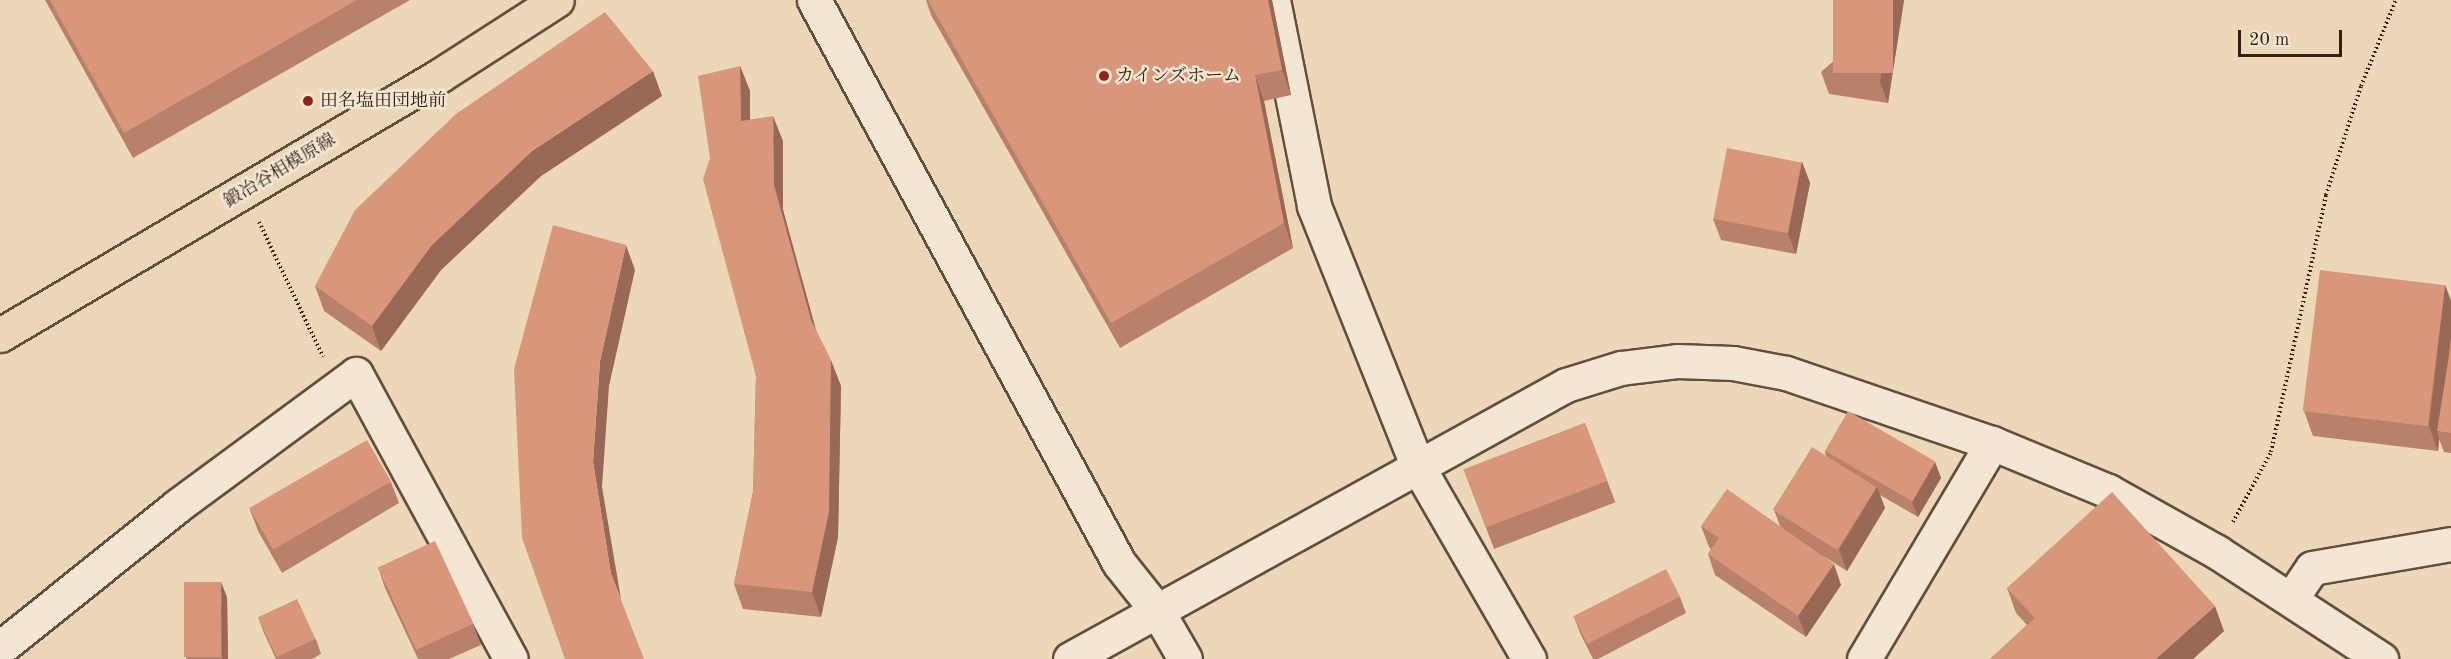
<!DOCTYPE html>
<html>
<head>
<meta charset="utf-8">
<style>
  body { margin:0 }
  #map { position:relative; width:2451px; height:659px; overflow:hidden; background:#ecd8b9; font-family:"Old Standard TT","Noto Serif JP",serif }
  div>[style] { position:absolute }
  .path>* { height:4px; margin-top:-2px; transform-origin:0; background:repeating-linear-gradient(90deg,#312114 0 1.5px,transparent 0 4.5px) }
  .roads { filter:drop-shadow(2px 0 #604f3d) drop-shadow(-2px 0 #604f3d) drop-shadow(0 2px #604f3d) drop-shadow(0 -2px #604f3d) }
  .street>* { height:33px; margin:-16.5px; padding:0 16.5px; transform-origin:16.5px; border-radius:16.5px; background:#f3e6d2 }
  .secondary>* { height:33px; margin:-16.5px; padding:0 16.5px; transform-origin:16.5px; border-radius:16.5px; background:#f3e6d2 }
  .primary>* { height:33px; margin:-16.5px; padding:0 16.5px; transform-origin:16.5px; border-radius:16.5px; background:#ecd8b9 }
  .wall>* { inset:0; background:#ba816a; transform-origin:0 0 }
  .shaded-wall>* { inset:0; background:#976956 }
  .building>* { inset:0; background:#d8967b; transform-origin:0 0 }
  .dots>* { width:16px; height:16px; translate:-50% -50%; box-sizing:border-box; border:3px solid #f3e6d2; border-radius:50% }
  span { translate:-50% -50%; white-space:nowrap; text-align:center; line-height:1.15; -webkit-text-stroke:5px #f3e6d2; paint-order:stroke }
  .poi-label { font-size:18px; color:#312114 }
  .left { translate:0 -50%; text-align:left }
  .street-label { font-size:18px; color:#312114 }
  .scale { position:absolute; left:2238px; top:30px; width:104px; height:27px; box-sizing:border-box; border:3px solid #312114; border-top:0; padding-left:8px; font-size:18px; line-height:21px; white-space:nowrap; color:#312114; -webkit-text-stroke:4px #f3e6d2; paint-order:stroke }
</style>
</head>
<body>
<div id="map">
  <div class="path">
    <div style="left:259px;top:222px;width:149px;rotate:64.6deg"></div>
    <div style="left:2233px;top:522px;width:80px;rotate:-61.5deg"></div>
    <div style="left:2271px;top:452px;width:263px;rotate:-77.9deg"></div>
    <div style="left:2326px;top:195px;width:114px;rotate:-72.2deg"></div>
    <div style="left:2361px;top:86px;width:93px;rotate:-67.9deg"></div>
  </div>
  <div class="roads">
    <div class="street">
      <div style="left:1273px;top:0;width:210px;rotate:78.7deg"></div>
      <div style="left:1314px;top:206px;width:279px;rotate:68.3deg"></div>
      <div style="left:1417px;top:465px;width:224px;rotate:60deg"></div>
      <div style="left:2291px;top:599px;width:37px;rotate:-56deg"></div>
      <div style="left:2312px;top:568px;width:141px;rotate:-9.8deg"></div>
      <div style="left:0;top:648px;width:227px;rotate:-38.7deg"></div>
      <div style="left:177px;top:506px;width:222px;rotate:-36.4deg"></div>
      <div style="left:356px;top:374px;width:324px;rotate:61.5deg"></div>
      <div style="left:1864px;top:659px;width:251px;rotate:-59.3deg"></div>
    </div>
    <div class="secondary">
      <div style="left:814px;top:0;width:640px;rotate:61.55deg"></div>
      <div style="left:1119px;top:563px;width:63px;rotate:51.5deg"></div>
      <div style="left:1158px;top:612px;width:54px;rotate:60.1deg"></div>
      <div style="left:1070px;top:659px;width:567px;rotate:-28.92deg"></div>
      <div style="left:1566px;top:385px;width:58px;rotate:-17.2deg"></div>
      <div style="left:1621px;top:368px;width:56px;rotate:-7.1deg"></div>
      <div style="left:1677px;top:361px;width:56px;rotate:2deg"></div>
      <div style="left:1733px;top:363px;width:54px;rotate:10.7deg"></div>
      <div style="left:1786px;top:373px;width:218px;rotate:18.8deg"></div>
      <div style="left:1992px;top:443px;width:126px;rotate:22.5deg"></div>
      <div style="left:2108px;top:491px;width:125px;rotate:29.2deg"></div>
      <div style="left:2217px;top:552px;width:196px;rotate:33.1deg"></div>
    </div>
    <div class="primary">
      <div style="left:0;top:335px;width:510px;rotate:-30.54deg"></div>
      <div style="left:439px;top:76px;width:140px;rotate:-32.8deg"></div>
    </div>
  </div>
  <div class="wall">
    <div style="clip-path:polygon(45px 0,410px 0,133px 158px)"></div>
    <div style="clip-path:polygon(926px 0,1272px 0,1291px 95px,1264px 101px,1293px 248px,1120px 348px,931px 15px)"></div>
    <div style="clip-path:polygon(1904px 0,1888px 103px,1829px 94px,1821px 72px)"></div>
    <div style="clip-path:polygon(740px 66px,750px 91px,750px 119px,783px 141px,783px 210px,816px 330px,841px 386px,838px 537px,821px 617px,743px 609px,734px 584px,753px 492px,756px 376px,710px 158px)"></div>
    <div style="clip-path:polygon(662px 96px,541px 176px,441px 270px,381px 351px,324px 311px,315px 286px)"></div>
    <div style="clip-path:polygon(1802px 162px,1810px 183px,1796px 254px,1721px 240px,1713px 219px)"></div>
    <div style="clip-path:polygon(2445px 285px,2451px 301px,2451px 337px,2449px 357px,2451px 343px,2451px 453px,2444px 452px,2439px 439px,2438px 451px,2313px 436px,2304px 411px)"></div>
    <div style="left:1585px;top:423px;width:85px;height:130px;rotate:69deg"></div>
    <div style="clip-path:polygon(1825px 451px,1935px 462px,1941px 478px,1918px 517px,1880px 495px,1885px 508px,1847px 571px,1823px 556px,1841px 585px,1806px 637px,1715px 575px,1708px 554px,1711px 549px,1709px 547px,1701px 526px,1780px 526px,1774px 510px,1826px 456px)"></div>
    <div style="clip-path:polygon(391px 482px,399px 503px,282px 573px,258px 531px,250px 510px)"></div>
    <div style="clip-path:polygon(378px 567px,473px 624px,481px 645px,449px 659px,418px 659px,385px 588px)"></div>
    <div style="clip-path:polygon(2007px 588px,2224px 631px,2193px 659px,1990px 659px,2027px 625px,2016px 613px)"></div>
    <div style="clip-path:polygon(227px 597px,228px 659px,186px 659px,186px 657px)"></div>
    <div style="clip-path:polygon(1680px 597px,1686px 613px,1598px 659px,1593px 659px,1580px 633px,1574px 617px)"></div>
    <div style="clip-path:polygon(258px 617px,316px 639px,321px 654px,312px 659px,276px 659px,264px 633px)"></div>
  </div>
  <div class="shaded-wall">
    <div style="clip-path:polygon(1268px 0,1272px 0,1291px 95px,1282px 70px)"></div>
    <div style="clip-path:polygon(1893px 0,1904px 0,1888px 103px,1880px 82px)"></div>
    <div style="clip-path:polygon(740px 66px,750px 91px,750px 146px,741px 121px)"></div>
    <div style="clip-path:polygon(653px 71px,662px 96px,541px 176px,441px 270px,381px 351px,372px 326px,432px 245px,532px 151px)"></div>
    <div style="clip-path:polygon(1255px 75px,1264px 101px,1293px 248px,1284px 223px)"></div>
    <div style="clip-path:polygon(773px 116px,783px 141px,783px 210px,820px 345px,811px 320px,774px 185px)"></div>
    <div style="clip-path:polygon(1802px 162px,1810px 183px,1796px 254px,1788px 233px)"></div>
    <div style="clip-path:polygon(626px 245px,635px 270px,609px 386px,602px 487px,621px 599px,611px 574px,593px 462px,600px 361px)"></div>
    <div style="clip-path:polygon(2445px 285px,2451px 301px,2451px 337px,2440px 432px,2437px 431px,2439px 439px,2438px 451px,2429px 426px)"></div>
    <div style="clip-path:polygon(831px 360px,841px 386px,838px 537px,821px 617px,812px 592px)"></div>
    <div style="clip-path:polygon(1935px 462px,1941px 478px,1918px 517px,1912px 502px)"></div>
    <div style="clip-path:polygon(1877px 487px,1885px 508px,1847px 571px,1839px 550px)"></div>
    <div style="clip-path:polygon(1834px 564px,1841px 585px,1806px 637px,1798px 616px)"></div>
    <div style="clip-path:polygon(221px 582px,227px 597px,228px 659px,223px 659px,222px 657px)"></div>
    <div style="clip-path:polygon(2215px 606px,2224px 631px,2193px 659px,2156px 659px)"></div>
  </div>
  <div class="building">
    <div style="clip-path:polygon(50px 0,357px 0,124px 133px)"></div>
    <div style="clip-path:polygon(928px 0,1268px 0,1282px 70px,1255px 75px,1284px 223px,1111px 323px)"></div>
    <div style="left:1833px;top:0;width:60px;height:73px"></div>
    <div style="clip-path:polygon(605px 12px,653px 71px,532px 151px,432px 245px,372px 326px,315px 286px,355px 210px,456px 114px)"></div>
    <div style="clip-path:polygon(740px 66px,741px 121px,773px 116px,774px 185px,811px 320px,831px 360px,829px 512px,812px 592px,734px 584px,753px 492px,756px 376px,703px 179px,710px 158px,698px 76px)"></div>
    <div style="left:1727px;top:148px;width:76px;height:72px;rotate:11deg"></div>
    <div style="clip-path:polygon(553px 225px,626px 245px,600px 361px,593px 462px,611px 574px,644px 659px,565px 659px,522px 538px,514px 369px)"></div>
    <div style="left:2320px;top:270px;width:126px;height:142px;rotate:7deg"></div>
    <div style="clip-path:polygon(2451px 343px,2451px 433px,2437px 431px)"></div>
    <div style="left:1848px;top:411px;width:101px;height:46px;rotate:30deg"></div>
    <div style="left:1585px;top:423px;width:62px;height:130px;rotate:69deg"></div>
    <div style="left:367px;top:440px;width:48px;height:136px;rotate:60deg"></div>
    <div style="left:1812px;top:447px;width:76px;height:74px;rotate:32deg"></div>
    <div style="clip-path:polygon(1727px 489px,1834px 564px,1798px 616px,1708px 554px,1719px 538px,1701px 526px)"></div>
    <div style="clip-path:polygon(2112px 492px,2215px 606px,2156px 659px,1990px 659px,2035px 618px,2007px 588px)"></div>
    <div style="left:435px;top:541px;width:91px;height:63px;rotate:65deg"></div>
    <div style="left:1666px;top:569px;width:31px;height:104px;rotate:63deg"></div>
    <div style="left:184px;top:582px;width:37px;height:75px"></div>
    <div style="left:297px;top:599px;width:44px;height:43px;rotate:65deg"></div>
  </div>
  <div class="dots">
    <div style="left:1104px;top:76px;background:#8f2418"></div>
    <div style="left:308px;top:101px;background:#8f2418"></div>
  </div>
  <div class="poi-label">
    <span class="left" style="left:1116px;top:76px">カインズホーム</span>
    <span class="left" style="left:320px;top:101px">田名塩田団地前</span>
  </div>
  <div class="street-label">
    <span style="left:280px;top:171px;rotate:-31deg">鍛冶谷相模原線</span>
  </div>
  <div class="scale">20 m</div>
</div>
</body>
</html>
